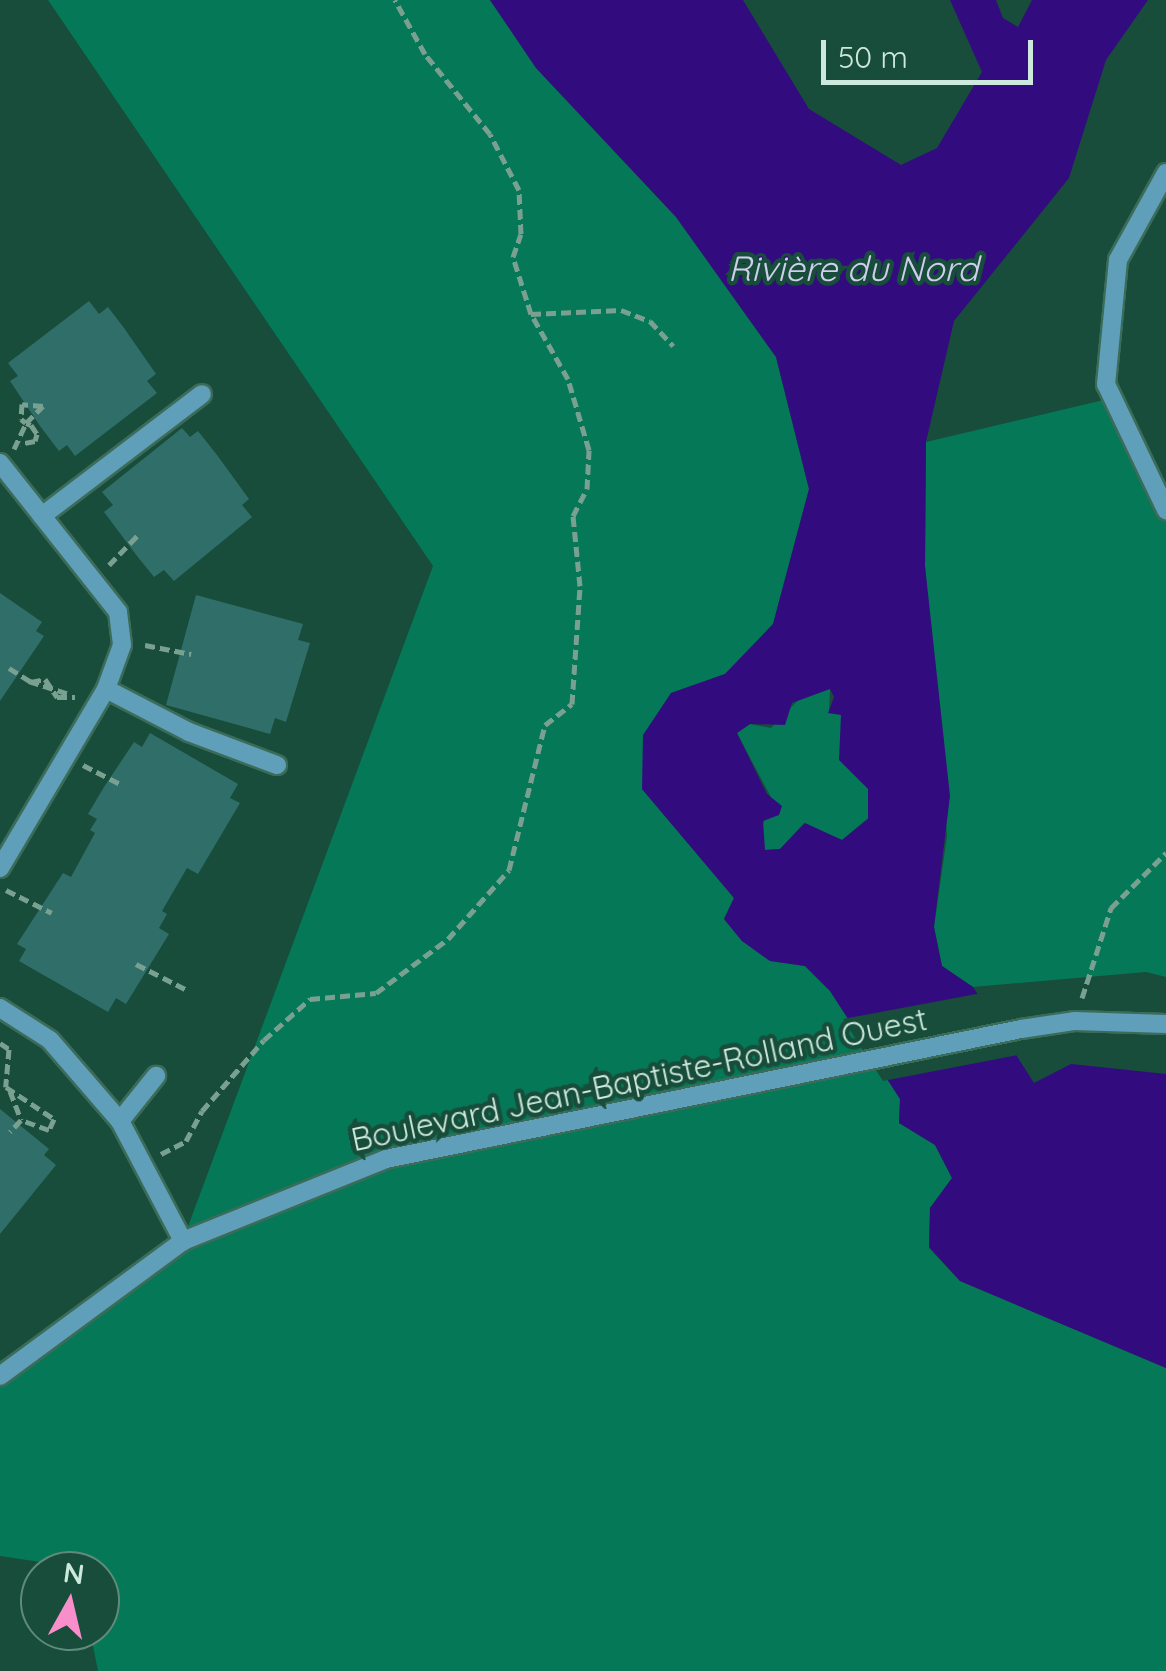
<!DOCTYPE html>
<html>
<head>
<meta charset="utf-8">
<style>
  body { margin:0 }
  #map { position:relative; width:1166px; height:1671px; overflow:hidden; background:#174d3a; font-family:Quicksand,sans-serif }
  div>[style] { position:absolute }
  .green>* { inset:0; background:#057858 }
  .water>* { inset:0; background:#320c7f }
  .pier>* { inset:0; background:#174d3a }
  .building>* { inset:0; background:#306f69 }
  .path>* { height:5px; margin-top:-2.5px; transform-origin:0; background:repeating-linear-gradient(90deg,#79a091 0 10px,transparent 0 15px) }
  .roads { filter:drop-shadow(2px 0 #3b6c5a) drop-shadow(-2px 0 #3b6c5a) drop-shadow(0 2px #3b6c5a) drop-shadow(0 -2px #3b6c5a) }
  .minor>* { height:18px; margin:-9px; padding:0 9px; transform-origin:9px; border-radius:9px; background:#609fb9 }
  span { translate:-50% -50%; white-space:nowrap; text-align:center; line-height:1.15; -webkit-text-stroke:9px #174d3a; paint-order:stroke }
  .street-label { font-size:32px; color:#cde8dc }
  .water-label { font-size:35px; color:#cfceeb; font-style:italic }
  .north { position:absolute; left:20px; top:1551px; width:100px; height:100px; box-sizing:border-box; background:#174d3a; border:2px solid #608b7b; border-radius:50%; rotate:8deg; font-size:28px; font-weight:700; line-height:40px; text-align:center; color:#cde8dc }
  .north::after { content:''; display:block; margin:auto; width:35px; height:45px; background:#f98fca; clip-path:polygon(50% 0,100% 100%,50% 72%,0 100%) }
  .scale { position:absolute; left:821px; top:40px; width:212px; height:45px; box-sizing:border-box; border:5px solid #cde8dc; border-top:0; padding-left:12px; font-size:30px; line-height:35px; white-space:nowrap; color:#cde8dc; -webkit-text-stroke:8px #174d3a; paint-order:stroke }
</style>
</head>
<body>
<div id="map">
  <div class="green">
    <div style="clip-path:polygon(48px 0,490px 0,536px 68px,676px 217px,776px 357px,809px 489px,773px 624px,725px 674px,671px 693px,642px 789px,734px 898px,724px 919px,742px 941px,770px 961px,805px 966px,830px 991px,900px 1099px,899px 1123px,935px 1145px,952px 1178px,930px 1208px,929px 1248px,960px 1281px,1166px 1368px,1166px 1671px,98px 1671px,90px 1631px,100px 1631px,100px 1571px,0 1556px,0 1361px,183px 1240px,433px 566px)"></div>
    <div style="clip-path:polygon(1112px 398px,1166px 510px,1166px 977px,1146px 972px,973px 987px,942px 966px,934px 927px,947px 836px,925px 566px,926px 442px)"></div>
    <div style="clip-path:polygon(830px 689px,829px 713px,839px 711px,872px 797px,868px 818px,842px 840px,804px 823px,780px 849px,764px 850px,759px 833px,773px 801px,737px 733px,750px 724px,771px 728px,804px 694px)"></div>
  </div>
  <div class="water">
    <div style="clip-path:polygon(evenodd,490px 0,743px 0,809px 109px,901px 165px,937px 148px,982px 72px,950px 0,996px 0,1003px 18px,1018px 27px,1032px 0,1148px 0,1106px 60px,1069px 178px,954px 321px,926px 442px,925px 566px,950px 796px,934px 927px,942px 966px,973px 987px,1034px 1083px,1071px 1064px,1166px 1074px,1166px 1368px,960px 1281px,929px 1247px,930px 1208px,952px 1178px,935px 1145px,899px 1123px,900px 1099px,830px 991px,805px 966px,770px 961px,742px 941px,724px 919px,734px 898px,642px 789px,643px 735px,671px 693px,725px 674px,773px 624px,809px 489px,776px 357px,676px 217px,536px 68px,490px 0,830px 689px,834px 697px,828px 713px,841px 715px,839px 760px,868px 789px,868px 819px,842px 840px,805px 823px,780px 849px,765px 850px,763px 821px,779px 815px,782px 806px,767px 794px,737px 733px,750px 724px,785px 725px,792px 703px,830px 689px)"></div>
  </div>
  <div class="pier">
    <div style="clip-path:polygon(982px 993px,1018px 1055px,883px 1081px,843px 1019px)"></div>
  </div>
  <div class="building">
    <div style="clip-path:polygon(89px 301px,99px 314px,108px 307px,124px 328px,156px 374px,147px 381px,157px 393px,75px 456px,67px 445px,59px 451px,40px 426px,10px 381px,18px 376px,8px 363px)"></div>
    <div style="clip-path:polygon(182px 428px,190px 437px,198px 431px,217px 455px,249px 499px,242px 505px,252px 517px,174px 581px,164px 570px,154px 577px,137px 556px,104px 512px,113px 505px,102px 492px)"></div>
    <div style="clip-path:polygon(0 593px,42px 622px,36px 631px,44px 636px,0 701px)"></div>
    <div style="clip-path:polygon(196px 595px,303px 624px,298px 640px,310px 643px,302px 669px,286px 722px,275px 718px,270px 734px,166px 705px)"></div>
    <div style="clip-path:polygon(150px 733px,238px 784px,230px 798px,240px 803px,198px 874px,187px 868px,162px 911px,167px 914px,159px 928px,169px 934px,126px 1004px,116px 998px,108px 1012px,19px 961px,26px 949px,17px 944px,63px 873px,71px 877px,95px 833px,90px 830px,97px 819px,88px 814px,104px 787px,134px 742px,142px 747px)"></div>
    <div style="clip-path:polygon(0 1109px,49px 1149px,44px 1155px,56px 1165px,0 1234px)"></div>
  </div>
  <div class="path">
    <div style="left:531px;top:314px;width:90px;rotate:-2.5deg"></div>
    <div style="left:621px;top:310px;width:31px;rotate:21deg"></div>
    <div style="left:650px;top:321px;width:34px;rotate:47deg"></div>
    <div style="left:14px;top:449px;width:29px;rotate:-65deg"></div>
    <div style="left:26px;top:423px;width:24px;rotate:-45deg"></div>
    <div style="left:43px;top:406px;width:21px;rotate:-175deg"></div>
    <div style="left:22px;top:404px;width:15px;rotate:94deg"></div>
    <div style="left:21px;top:419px;width:6px;rotate:39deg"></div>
    <div style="left:26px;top:423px;width:5px;rotate:22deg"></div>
    <div style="left:31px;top:425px;width:11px;rotate:56deg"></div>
    <div style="left:37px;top:434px;width:7px;rotate:106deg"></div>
    <div style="left:35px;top:441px;width:15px;rotate:169deg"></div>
    <div style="left:109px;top:565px;width:42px;rotate:-46deg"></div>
    <div style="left:145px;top:645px;width:47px;rotate:11.1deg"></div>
    <div style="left:9px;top:668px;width:26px;rotate:32deg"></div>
    <div style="left:31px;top:682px;width:14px;rotate:-12deg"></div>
    <div style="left:45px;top:679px;width:22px;rotate:56deg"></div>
    <div style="left:57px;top:697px;width:18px"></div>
    <div style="left:29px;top:681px;width:40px;rotate:18deg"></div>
    <div style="left:83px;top:765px;width:44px;rotate:27.1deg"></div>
    <div style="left:6px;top:890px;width:51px;rotate:26.6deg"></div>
    <div style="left:136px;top:964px;width:59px;rotate:27deg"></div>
    <div style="left:1082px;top:998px;width:95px;rotate:-72.1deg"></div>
    <div style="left:1111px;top:908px;width:78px;rotate:-45deg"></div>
    <div style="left:0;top:1043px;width:11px;rotate:34deg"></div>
    <div style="left:9px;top:1049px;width:38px;rotate:95deg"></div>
    <div style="left:6px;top:1087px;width:58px;rotate:33.7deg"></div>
    <div style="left:54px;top:1119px;width:12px;rotate:114deg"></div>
    <div style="left:49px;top:1130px;width:30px;rotate:-160deg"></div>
    <div style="left:21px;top:1120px;width:16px;rotate:133deg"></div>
    <div style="left:10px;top:1091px;width:31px;rotate:69deg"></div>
    <div style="left:161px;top:1154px;width:28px;rotate:-27deg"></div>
    <div style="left:186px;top:1141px;width:34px;rotate:-62deg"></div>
    <div style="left:202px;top:1111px;width:94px;rotate:-48.9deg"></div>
    <div style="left:264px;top:1040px;width:62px;rotate:-41.7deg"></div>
    <div style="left:310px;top:999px;width:66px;rotate:-5.2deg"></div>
    <div style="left:376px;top:993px;width:90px;rotate:-36.9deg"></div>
    <div style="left:448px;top:939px;width:92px;rotate:-48.5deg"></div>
    <div style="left:509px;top:870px;width:149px;rotate:-76.1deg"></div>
    <div style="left:545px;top:725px;width:34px;rotate:-38deg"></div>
    <div style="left:572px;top:704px;width:118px;rotate:-86.1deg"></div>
    <div style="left:580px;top:586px;width:70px;rotate:-95.7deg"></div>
    <div style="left:573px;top:516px;width:30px;rotate:-63deg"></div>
    <div style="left:587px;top:489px;width:39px;rotate:-87deg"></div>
    <div style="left:589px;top:450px;width:74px;rotate:-106.5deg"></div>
    <div style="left:568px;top:379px;width:75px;rotate:-119.6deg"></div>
    <div style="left:531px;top:314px;width:60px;rotate:-107.5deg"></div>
    <div style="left:513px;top:257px;width:24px;rotate:-71deg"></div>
    <div style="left:521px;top:234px;width:44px;rotate:-92.6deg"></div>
    <div style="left:519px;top:190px;width:63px;rotate:-117.4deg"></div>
    <div style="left:490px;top:134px;width:103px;rotate:-129.1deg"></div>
    <div style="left:425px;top:54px;width:62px;rotate:-119.1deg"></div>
  </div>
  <div class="roads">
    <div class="minor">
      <div style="left:1166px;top:173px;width:99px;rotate:118.9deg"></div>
      <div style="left:1118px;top:260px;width:125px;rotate:95.5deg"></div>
      <div style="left:1106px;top:384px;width:140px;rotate:64.5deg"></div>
      <div style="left:0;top:463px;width:190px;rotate:51.6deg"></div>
      <div style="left:118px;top:612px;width:33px;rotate:83deg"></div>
      <div style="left:122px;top:645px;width:47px;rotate:110deg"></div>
      <div style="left:106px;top:689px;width:208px;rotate:120.6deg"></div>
      <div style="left:42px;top:516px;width:201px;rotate:-37.3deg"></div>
      <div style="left:106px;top:689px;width:93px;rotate:27.4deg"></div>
      <div style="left:189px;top:732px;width:94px;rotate:20.6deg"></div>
      <div style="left:0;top:1008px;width:59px;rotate:32.6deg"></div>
      <div style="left:50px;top:1040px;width:107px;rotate:49.2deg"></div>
      <div style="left:120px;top:1121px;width:136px;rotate:62.3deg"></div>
      <div style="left:120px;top:1121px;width:58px;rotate:-51.3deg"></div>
      <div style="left:0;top:1376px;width:227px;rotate:-36.4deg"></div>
      <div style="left:183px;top:1241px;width:219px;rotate:-22deg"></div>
      <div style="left:386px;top:1159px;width:648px;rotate:-11.57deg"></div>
      <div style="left:1021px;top:1029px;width:55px;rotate:-8.4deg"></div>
      <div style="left:1075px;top:1021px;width:91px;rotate:1.9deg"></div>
    </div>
  </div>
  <div class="street-label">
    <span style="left:639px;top:1079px;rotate:-12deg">Boulevard Jean-Baptiste-Rolland Ouest</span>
  </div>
  <div class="water-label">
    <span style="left:853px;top:268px">Rivière du Nord</span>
  </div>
  <div class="north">N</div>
  <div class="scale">50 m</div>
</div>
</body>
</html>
